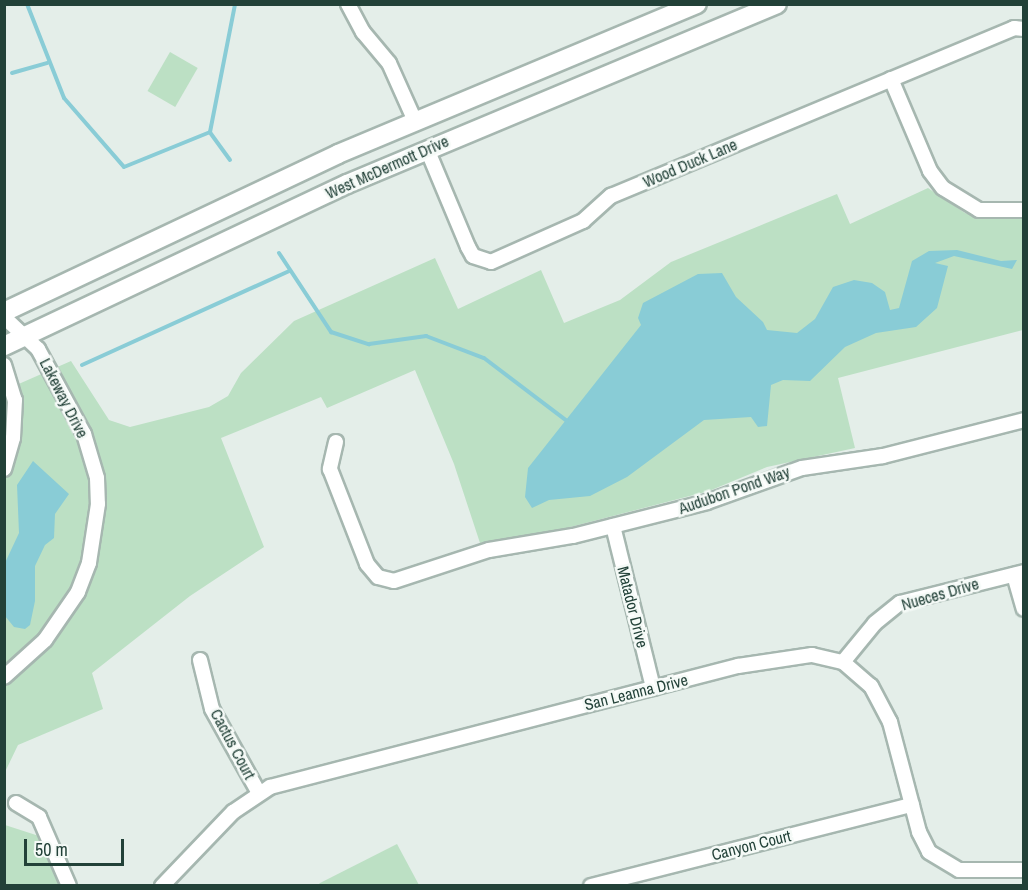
<!DOCTYPE html>
<html>
<head>
<meta charset="utf-8">
<style>
  body { margin:0 }
  #map { position:relative; width:1028px; height:890px; overflow:hidden; background:#e4eee9; font-family:"Archivo Narrow",sans-serif }
  div>[style] { position:absolute }
  .green>* { inset:0; background:#bce0c4; transform-origin:0 0 }
  .water>* { inset:0; background:#89ccd6 }
  .stream>* { height:4px; margin:-2px; padding:0 2px; transform-origin:2px; border-radius:2px; background:#89ccd6 }
  .roads { filter:drop-shadow(2px 0 #a6b7b0) drop-shadow(-2px 0 #a6b7b0) drop-shadow(0 2px #a6b7b0) drop-shadow(0 -2px #a6b7b0) }
  .minor>* { height:14px; margin:-7px; padding:0 7px; transform-origin:7px; border-radius:7px; background:#fff }
  .secondary>* { height:18px; margin:-9px; padding:0 9px; transform-origin:9px; border-radius:9px; background:#fff }
  span { translate:-50% -50%; white-space:nowrap; text-align:center; line-height:1.15; -webkit-text-stroke:5px #f5faf7; paint-order:stroke }
  .street-label { font-size:16px; color:#224138 }
  .frame { position:absolute; inset:0; border:6px solid #224138; pointer-events:none }
  .scale { position:absolute; left:24px; top:839px; width:100px; height:27px; box-sizing:border-box; border:3px solid #224138; border-top:0; padding-left:8px; font-size:18px; line-height:21px; white-space:nowrap; color:#224138; -webkit-text-stroke:4px #f5faf7; paint-order:stroke }
</style>
</head>
<body>
<div id="map">
  <div class="green">
    <div style="left:170px;top:52px;width:32px;height:45px;rotate:30deg"></div>
    <div style="clip-path:polygon(928px 188px,965px 213px,987px 218px,1023px 218px,1023px 330px,838px 378px,855px 448px,767px 467px,709px 491px,555px 531px,480px 543px,454px 464px,415px 370px,327px 408px,321px 397px,221px 438px,264px 547px,190px 596px,92px 673px,103px 709px,18px 745px,5px 772px,5px 390px,71px 361px,109px 420px,130px 427px,209px 407px,228px 396px,241px 373px,294px 321px,435px 258px,458px 309px,541px 270px,564px 323px,620px 300px,671px 262px,837px 194px,850px 224px)"></div>
    <div style="clip-path:polygon(5px 825px,39px 836px,60px 885px,5px 885px)"></div>
    <div style="clip-path:polygon(397px 844px,419px 885px,318px 885px,320px 883px)"></div>
  </div>
  <div class="water">
    <div style="clip-path:polygon(957px 250px,1001px 261px,1017px 260px,1012px 269px,954px 256px,935px 263px,948px 266px,937px 308px,916px 327px,876px 333px,845px 347px,810px 381px,783px 380px,771px 385px,767px 426px,758px 427px,751px 417px,704px 420px,627px 477px,590px 496px,549px 500px,532px 508px,525px 497px,528px 468px,641px 325px,638px 318px,643px 303px,698px 274px,722px 273px,736px 297px,763px 322px,767px 330px,797px 333px,815px 319px,833px 287px,854px 280px,872px 283px,885px 292px,890px 310px,899px 308px,912px 261px,929px 251px)"></div>
    <div style="clip-path:polygon(33px 461px,69px 494px,55px 514px,54px 538px,45px 545px,35px 566px,35px 601px,30px 625px,25px 629px,14px 627px,5px 616px,4px 565px,19px 533px,17px 485px)"></div>
  </div>
  <div class="stream">
    <div style="left:27px;top:4px;width:101px;rotate:68.5deg"></div>
    <div style="left:64px;top:98px;width:91px;rotate:49deg"></div>
    <div style="left:124px;top:167px;width:93px;rotate:-22.1deg"></div>
    <div style="left:12px;top:73px;width:37px;rotate:-16deg"></div>
    <div style="left:230px;top:160px;width:34px;rotate:-126deg"></div>
    <div style="left:210px;top:132px;width:130px;rotate:-78.9deg"></div>
    <div style="left:279px;top:253px;width:95px;rotate:56.6deg"></div>
    <div style="left:331px;top:332px;width:40px;rotate:18deg"></div>
    <div style="left:369px;top:344px;width:58px;rotate:-8deg"></div>
    <div style="left:426px;top:336px;width:62px;rotate:20.8deg"></div>
    <div style="left:484px;top:358px;width:104px;rotate:37.2deg"></div>
    <div style="left:82px;top:365px;width:227px;rotate:-24.4deg"></div>
  </div>
  <div class="roads">
    <div class="minor">
      <div style="left:348px;top:4px;width:32px;rotate:62deg"></div>
      <div style="left:363px;top:32px;width:40px;rotate:50deg"></div>
      <div style="left:389px;top:63px;width:64px;rotate:65.9deg"></div>
      <div style="left:891px;top:79px;width:100px;rotate:67deg"></div>
      <div style="left:930px;top:171px;width:21px;rotate:53deg"></div>
      <div style="left:943px;top:188px;width:42px;rotate:31.4deg"></div>
      <div style="left:979px;top:210px;width:45px"></div>
      <div style="left:427px;top:149px;width:106px;rotate:67.3deg"></div>
      <div style="left:468px;top:247px;width:10px;rotate:61deg"></div>
      <div style="left:473px;top:256px;width:19px;rotate:18deg"></div>
      <div style="left:491px;top:262px;width:101px;rotate:-24deg"></div>
      <div style="left:583px;top:221px;width:38px;rotate:-42deg"></div>
      <div style="left:611px;top:196px;width:437px;rotate:-22.6deg"></div>
      <div style="left:1014px;top:28px;width:10px;rotate:6deg"></div>
      <div style="left:4px;top:317px;width:47px;rotate:43.3deg"></div>
      <div style="left:38px;top:349px;width:97px;rotate:61.6deg"></div>
      <div style="left:84px;top:434px;width:46px;rotate:73.5deg"></div>
      <div style="left:97px;top:478px;width:26px;rotate:88deg"></div>
      <div style="left:98px;top:504px;width:60px;rotate:98.7deg"></div>
      <div style="left:89px;top:563px;width:31px;rotate:111deg"></div>
      <div style="left:78px;top:592px;width:58px;rotate:124.5deg"></div>
      <div style="left:45px;top:640px;width:55px;rotate:137.9deg"></div>
      <div style="left:4px;top:365px;width:37px;rotate:73deg"></div>
      <div style="left:15px;top:400px;width:38px;rotate:93deg"></div>
      <div style="left:13px;top:438px;width:32px;rotate:106deg"></div>
      <div style="left:336px;top:442px;width:28px;rotate:103deg"></div>
      <div style="left:330px;top:469px;width:102px;rotate:68.7deg"></div>
      <div style="left:367px;top:564px;width:17px;rotate:50deg"></div>
      <div style="left:378px;top:577px;width:16px;rotate:14deg"></div>
      <div style="left:394px;top:581px;width:100px;rotate:-18.1deg"></div>
      <div style="left:489px;top:550px;width:85px;rotate:-9.5deg"></div>
      <div style="left:573px;top:536px;width:138px;rotate:-14.2deg"></div>
      <div style="left:707px;top:502px;width:101px;rotate:-19.7deg"></div>
      <div style="left:802px;top:468px;width:82px;rotate:-8.4deg"></div>
      <div style="left:883px;top:456px;width:146px;rotate:-14.3deg"></div>
      <div style="left:613px;top:526px;width:167px;rotate:76.1deg"></div>
      <div style="left:1014px;top:575px;width:35px;rotate:74deg"></div>
      <div style="left:200px;top:660px;width:50px;rotate:76.2deg"></div>
      <div style="left:212px;top:709px;width:96px;rotate:60.8deg"></div>
      <div style="left:843px;top:662px;width:50px;rotate:-50.6deg"></div>
      <div style="left:875px;top:623px;width:32px;rotate:-39deg"></div>
      <div style="left:900px;top:603px;width:128px;rotate:-14deg"></div>
      <div style="left:16px;top:803px;width:27px;rotate:31deg"></div>
      <div style="left:39px;top:817px;width:75px;rotate:66.5deg"></div>
      <div style="left:162px;top:886px;width:103px;rotate:-46.2deg"></div>
      <div style="left:233px;top:812px;width:45px;rotate:-34deg"></div>
      <div style="left:270px;top:787px;width:483px;rotate:-14.5deg"></div>
      <div style="left:738px;top:666px;width:75px;rotate:-8.5deg"></div>
      <div style="left:812px;top:655px;width:32px;rotate:13deg"></div>
      <div style="left:843px;top:662px;width:37px;rotate:41deg"></div>
      <div style="left:871px;top:686px;width:41px;rotate:62.2deg"></div>
      <div style="left:890px;top:722px;width:114px;rotate:75.2deg"></div>
      <div style="left:919px;top:832px;width:22px;rotate:63deg"></div>
      <div style="left:929px;top:852px;width:35px;rotate:31deg"></div>
      <div style="left:959px;top:870px;width:65px"></div>
      <div style="left:591px;top:886px;width:331px;rotate:-14.2deg"></div>
    </div>
    <div class="secondary">
      <div style="left:4px;top:312px;width:369px;rotate:-25.3deg"></div>
      <div style="left:338px;top:154px;width:389px;rotate:-22.7deg"></div>
      <div style="left:4px;top:346px;width:379px;rotate:-25.3deg"></div>
      <div style="left:347px;top:184px;width:466px;rotate:-22.7deg"></div>
    </div>
  </div>
  <div class="street-label">
    <span style="left:690px;top:163px;rotate:-23deg">Wood Duck Lane</span>
    <span style="left:387px;top:167px;rotate:-24deg">West McDermott Drive</span>
    <span style="left:64px;top:398px;rotate:63deg">Lakeway Drive</span>
    <span style="left:734px;top:490px;rotate:-19deg">Audubon Pond Way</span>
    <span style="left:940px;top:594px;rotate:-16deg">Nueces Drive</span>
    <span style="left:633px;top:607px;rotate:76deg">Matador Drive</span>
    <span style="left:636px;top:692px;rotate:-14deg">San Leanna Drive</span>
    <span style="left:233px;top:744px;rotate:62deg">Cactus Court</span>
    <span style="left:751px;top:845px;rotate:-14deg">Canyon Court</span>
  </div>
  <div class="frame"></div>
  <div class="scale">50 m</div>
</div>
</body>
</html>
